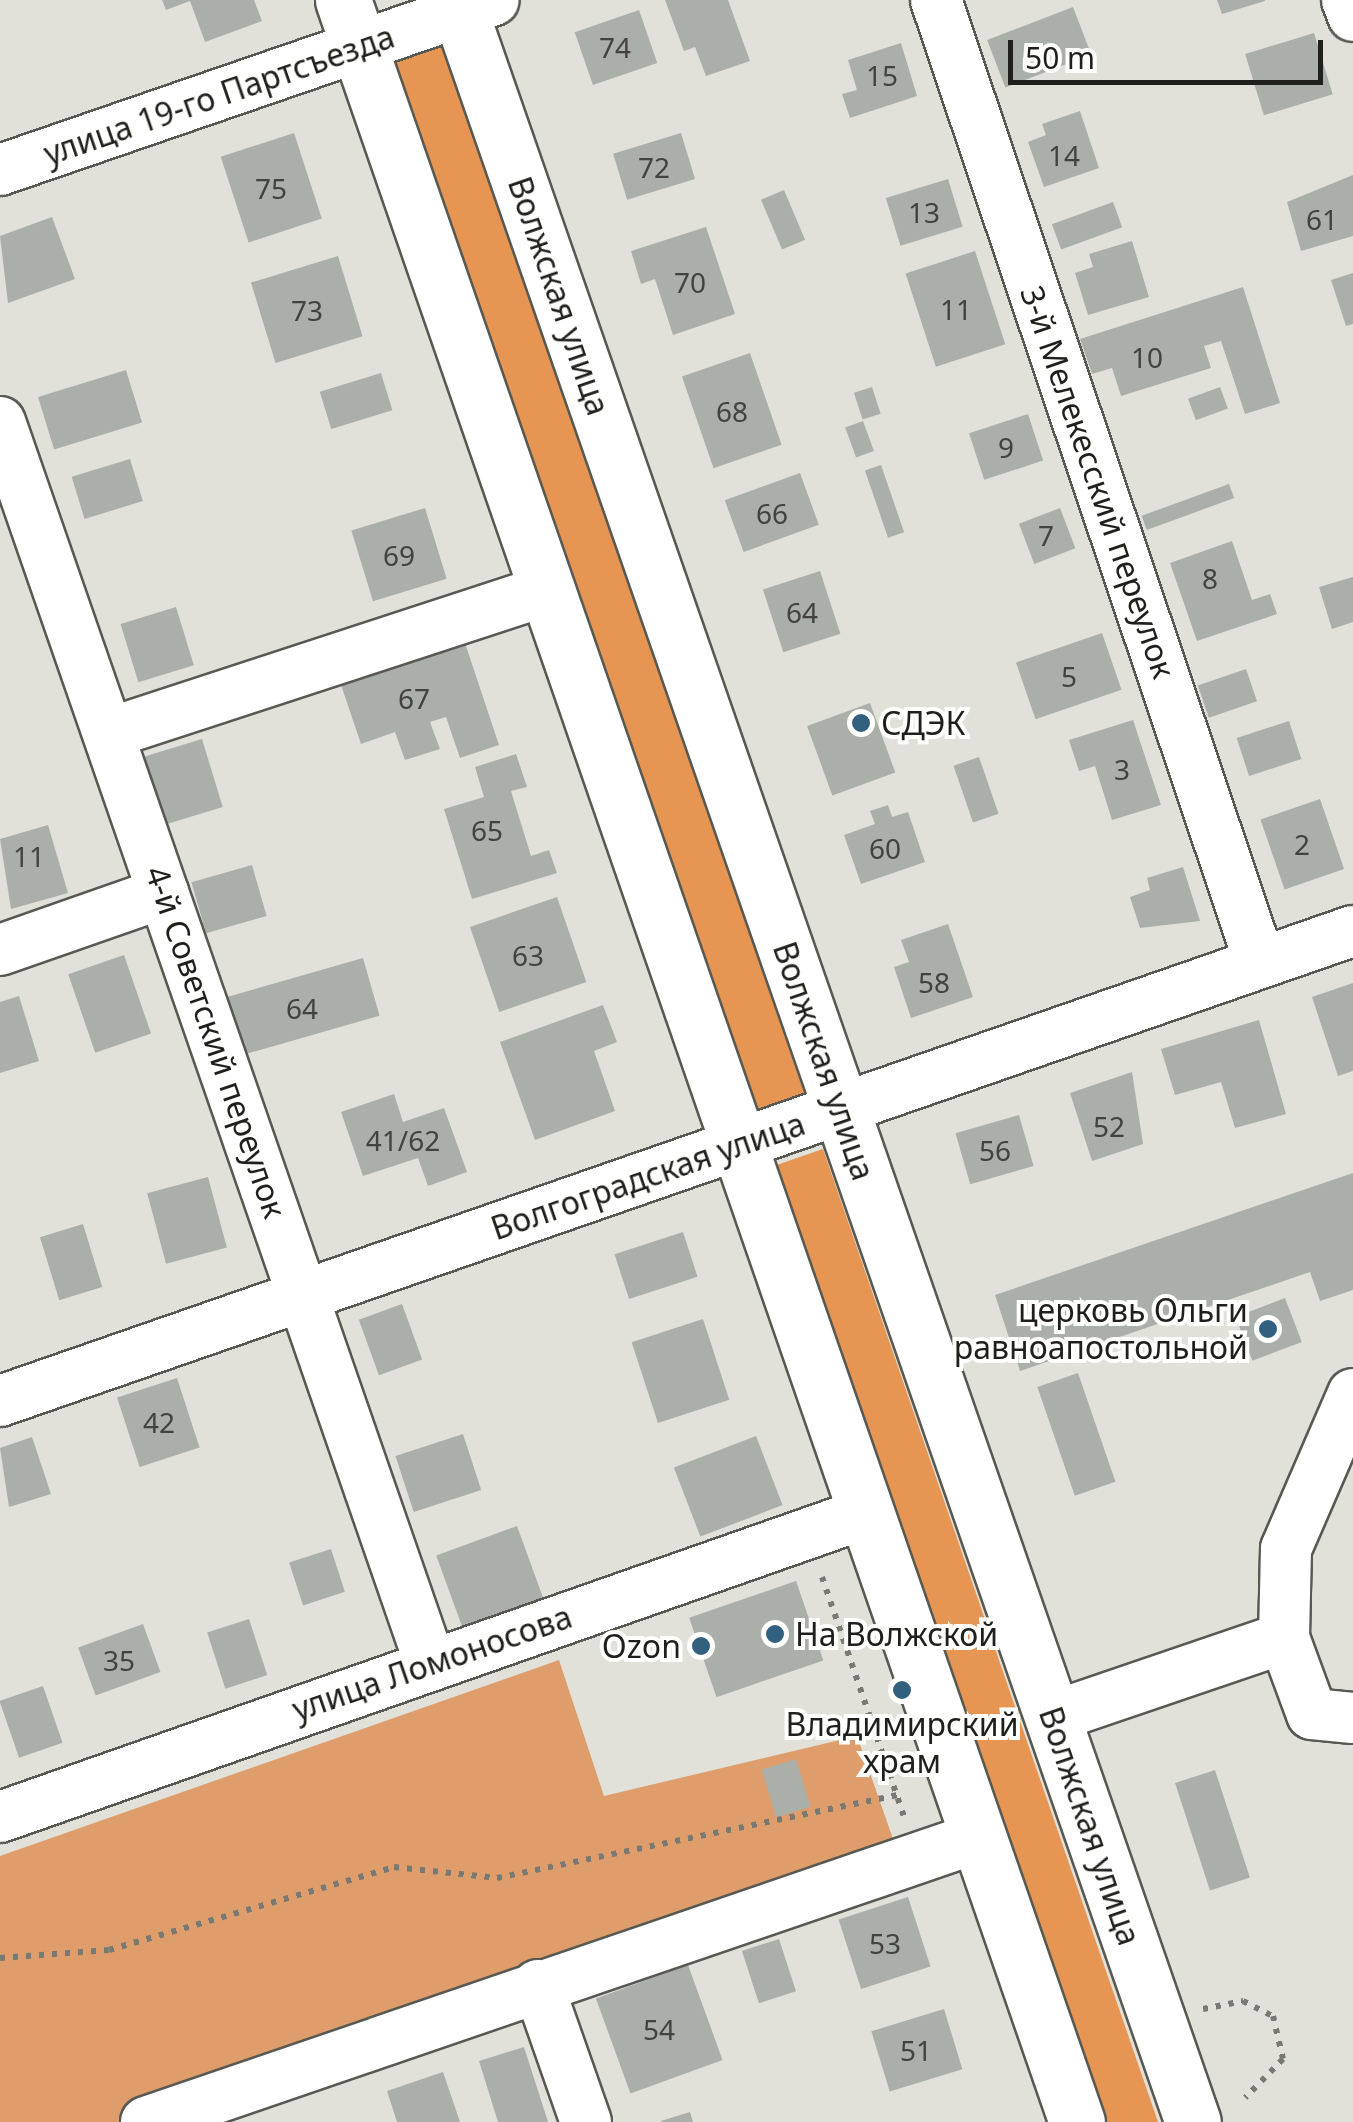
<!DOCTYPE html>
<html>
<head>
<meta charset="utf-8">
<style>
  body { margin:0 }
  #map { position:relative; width:1353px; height:2122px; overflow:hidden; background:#e1e1da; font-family:"Noto Sans",sans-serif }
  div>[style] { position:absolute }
  .green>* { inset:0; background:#de9d6a }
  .forest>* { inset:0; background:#e79552; transform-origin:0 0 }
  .building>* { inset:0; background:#abafa9; transform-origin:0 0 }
  .path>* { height:6px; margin-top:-3px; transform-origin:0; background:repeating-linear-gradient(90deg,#797974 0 5px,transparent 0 13px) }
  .roads { filter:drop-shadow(2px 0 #585952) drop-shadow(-2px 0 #585952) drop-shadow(0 2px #585952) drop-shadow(0 -2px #585952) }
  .minor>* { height:50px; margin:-25px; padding:0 25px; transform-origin:25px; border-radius:25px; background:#fff }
  .major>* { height:55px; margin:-27.5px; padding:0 27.5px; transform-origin:27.5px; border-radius:27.5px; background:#fff }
  .dots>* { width:28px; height:28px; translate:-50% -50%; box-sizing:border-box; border:5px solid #fffffe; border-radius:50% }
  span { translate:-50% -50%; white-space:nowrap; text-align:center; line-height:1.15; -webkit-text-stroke:8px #fffffe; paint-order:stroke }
  .number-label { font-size:28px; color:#42433f }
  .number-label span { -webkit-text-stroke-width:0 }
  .street-label { font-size:32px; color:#1f1f1c }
  .poi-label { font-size:32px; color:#1f1f1c }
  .left { translate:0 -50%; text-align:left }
  .right { translate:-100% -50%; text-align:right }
  .scale { position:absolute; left:1008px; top:40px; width:315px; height:45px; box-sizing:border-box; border:5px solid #1f1f1c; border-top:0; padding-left:12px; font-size:30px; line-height:35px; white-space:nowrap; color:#1f1f1c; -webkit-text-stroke:8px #fffffe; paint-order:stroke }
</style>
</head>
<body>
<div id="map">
  <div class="green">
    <div style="clip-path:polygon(559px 1660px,604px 1796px,857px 1736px,899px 1856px,127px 2122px,0 2122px,0 1856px)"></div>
  </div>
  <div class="forest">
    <div style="left:441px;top:38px;width:1131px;height:61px;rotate:71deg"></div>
    <div style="left:823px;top:1149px;width:1031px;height:52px;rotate:71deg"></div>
  </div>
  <div class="building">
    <div style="clip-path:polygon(162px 0,254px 0,262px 21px,205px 42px,190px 1px,166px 10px)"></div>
    <div style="clip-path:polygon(665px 0,728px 0,750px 61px,706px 76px,695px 47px,684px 51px)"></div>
    <div style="clip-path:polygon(1217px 0,1265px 0,1265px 1px,1222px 14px)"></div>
    <div style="left:1073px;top:7px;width:51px;height:92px;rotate:69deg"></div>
    <div style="left:639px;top:10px;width:56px;height:68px;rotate:71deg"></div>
    <div style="left:1314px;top:33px;width:64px;height:72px;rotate:73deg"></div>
    <div style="clip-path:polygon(901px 43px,917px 96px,850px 118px,842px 94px,857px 90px,848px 60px)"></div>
    <div style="clip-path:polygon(1080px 111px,1099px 168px,1044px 187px,1028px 142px,1046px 135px,1042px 124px)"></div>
    <div style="left:294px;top:133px;width:90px;height:77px;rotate:72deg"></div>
    <div style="left:681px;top:133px;width:48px;height:71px;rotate:73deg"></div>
    <div style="clip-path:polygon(1353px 175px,1353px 236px,1301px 251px,1287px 202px)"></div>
    <div style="left:948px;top:179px;width:50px;height:65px;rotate:73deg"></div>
    <div style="left:784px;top:190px;width:54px;height:25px;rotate:67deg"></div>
    <div style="left:1113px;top:202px;width:27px;height:65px;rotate:70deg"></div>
    <div style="clip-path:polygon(52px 217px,75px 279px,8px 303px,0 236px)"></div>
    <div style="clip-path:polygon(706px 227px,735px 314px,673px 335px,655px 279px,641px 284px,631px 251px)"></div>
    <div style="clip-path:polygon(1132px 241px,1149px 297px,1088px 315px,1075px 273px,1093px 267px,1089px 254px)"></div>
    <div style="left:975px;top:251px;width:98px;height:73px;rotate:72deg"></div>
    <div style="left:338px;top:256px;width:84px;height:91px;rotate:73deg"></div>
    <div style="clip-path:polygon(1353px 273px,1353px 324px,1346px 326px,1331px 280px)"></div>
    <div style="clip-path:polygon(1243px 287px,1280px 403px,1245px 414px,1221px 341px,1204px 346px,1211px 368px,1121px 396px,1112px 368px,1092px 374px,1080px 339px)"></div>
    <div style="left:750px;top:353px;width:97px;height:72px;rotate:71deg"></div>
    <div style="left:126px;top:370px;width:55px;height:92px;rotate:73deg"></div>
    <div style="left:381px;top:373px;width:39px;height:64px;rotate:73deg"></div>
    <div style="left:872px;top:387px;width:28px;height:19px;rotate:72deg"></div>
    <div style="left:1220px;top:387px;width:23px;height:34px;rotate:70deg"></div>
    <div style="left:1028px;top:414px;width:49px;height:62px;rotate:72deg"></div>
    <div style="left:863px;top:421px;width:32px;height:19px;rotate:70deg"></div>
    <div style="left:130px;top:459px;width:44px;height:61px;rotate:73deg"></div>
    <div style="left:881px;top:465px;width:71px;height:17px;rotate:71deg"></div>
    <div style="left:800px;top:473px;width:55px;height:80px;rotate:70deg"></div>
    <div style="left:1229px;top:484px;width:15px;height:93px;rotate:70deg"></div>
    <div style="left:425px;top:508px;width:74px;height:77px;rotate:73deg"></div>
    <div style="left:1060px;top:508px;width:43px;height:44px;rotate:69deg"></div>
    <div style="clip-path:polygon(1232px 541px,1252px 600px,1270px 594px,1277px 614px,1197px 641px,1170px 563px)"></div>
    <div style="left:820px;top:571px;width:66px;height:60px;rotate:72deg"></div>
    <div style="clip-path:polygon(1353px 577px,1353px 622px,1332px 629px,1319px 587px)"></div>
    <div style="left:176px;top:607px;width:61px;height:58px;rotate:73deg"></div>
    <div style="left:1102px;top:633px;width:60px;height:91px;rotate:71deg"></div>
    <div style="clip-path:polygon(463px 637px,499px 745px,460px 758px,446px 717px,430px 722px,440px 749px,405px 760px,395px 732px,361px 744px,339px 679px)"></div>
    <div style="left:1246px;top:669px;width:34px;height:51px;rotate:71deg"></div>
    <div style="left:870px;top:703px;width:74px;height:67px;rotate:70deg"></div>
    <div style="clip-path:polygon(1133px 720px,1161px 805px,1112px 820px,1095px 766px,1079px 771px,1069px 740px)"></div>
    <div style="left:1289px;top:721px;width:40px;height:55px;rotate:72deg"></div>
    <div style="left:202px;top:739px;width:71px;height:60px;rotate:73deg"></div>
    <div style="clip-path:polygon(516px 754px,527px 787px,511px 791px,531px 856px,549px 850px,557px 873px,472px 899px,444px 809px,484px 797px,475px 767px)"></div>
    <div style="left:979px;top:757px;width:60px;height:27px;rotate:71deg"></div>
    <div style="left:1320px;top:799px;width:74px;height:63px;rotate:71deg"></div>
    <div style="clip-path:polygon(888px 805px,892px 817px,908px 812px,925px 862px,861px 884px,844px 835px,875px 824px,870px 811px)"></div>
    <div style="clip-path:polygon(48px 825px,68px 893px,11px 909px,0 839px)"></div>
    <div style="left:252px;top:865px;width:53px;height:63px;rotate:74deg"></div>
    <div style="clip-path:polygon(1183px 867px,1200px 921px,1140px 928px,1130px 897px,1150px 890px,1147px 878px)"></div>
    <div style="left:557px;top:897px;width:90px;height:92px;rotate:71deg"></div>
    <div style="clip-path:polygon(948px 924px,973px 997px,911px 1018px,894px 967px,909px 962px,901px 940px)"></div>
    <div style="left:124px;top:955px;width:83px;height:59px;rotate:71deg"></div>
    <div style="left:363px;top:958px;width:60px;height:146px;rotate:74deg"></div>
    <div style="clip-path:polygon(1353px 983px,1353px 1071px,1338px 1076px,1312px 997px)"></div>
    <div style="clip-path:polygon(19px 996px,39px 1061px,0 1073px,0 1002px)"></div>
    <div style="clip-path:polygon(603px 1005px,617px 1042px,594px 1051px,615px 1111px,535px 1140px,500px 1042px)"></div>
    <div style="clip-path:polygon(1259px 1020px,1286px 1114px,1235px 1128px,1221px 1082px,1175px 1095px,1161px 1049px)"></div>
    <div style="clip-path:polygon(1132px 1072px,1143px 1144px,1092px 1161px,1070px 1093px)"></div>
    <div style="clip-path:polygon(394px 1094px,403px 1122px,444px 1108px,467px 1172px,428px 1186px,418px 1158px,363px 1176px,341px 1112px)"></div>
    <div style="left:1019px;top:1115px;width:53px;height:66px;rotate:74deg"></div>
    <div style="clip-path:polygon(1353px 1173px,1353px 1290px,1320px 1301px,1310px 1272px,1020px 1371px,995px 1295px)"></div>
    <div style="left:208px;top:1177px;width:73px;height:63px;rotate:75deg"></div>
    <div style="left:83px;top:1224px;width:66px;height:45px;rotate:73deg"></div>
    <div style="left:683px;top:1232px;width:47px;height:72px;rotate:72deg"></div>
    <div style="left:1285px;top:1298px;width:47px;height:53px;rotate:69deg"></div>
    <div style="left:402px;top:1304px;width:59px;height:46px;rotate:70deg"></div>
    <div style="left:703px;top:1319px;width:85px;height:75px;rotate:72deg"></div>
    <div style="left:1078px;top:1373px;width:115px;height:43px;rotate:71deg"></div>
    <div style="left:177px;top:1378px;width:73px;height:63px;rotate:72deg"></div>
    <div style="left:463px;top:1434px;width:59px;height:71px;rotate:72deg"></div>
    <div style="left:756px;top:1436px;width:74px;height:88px;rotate:69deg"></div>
    <div style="clip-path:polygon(32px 1437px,51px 1494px,9px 1507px,0 1448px)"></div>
    <div style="left:517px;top:1526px;width:80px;height:86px;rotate:70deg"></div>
    <div style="left:331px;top:1549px;width:45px;height:44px;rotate:72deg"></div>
    <div style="left:796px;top:1581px;width:84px;height:113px;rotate:71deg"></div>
    <div style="left:249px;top:1619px;width:59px;height:44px;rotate:72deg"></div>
    <div style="left:143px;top:1624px;width:51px;height:69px;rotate:70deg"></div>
    <div style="left:43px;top:1686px;width:60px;height:46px;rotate:71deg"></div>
    <div style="left:796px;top:1759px;width:50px;height:36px;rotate:73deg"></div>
    <div style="left:1215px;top:1770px;width:113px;height:42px;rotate:72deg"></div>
    <div style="left:908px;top:1897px;width:73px;height:73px;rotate:72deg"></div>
    <div style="left:779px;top:1939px;width:55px;height:39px;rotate:72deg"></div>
    <div style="left:688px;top:1965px;width:101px;height:98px;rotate:70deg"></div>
    <div style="left:944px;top:2009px;width:63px;height:76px;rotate:73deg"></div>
    <div style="clip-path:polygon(524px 2047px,548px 2122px,498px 2122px,479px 2061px)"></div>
    <div style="clip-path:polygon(443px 2072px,460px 2122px,397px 2122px,387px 2091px)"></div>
    <div style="clip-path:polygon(690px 2112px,693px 2122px,661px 2122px,661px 2121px)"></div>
  </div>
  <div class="path">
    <div style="left:822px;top:1577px;width:253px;rotate:71.1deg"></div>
    <div style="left:0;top:1958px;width:109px;rotate:-4.2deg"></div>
    <div style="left:109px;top:1950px;width:297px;rotate:-16.2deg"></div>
    <div style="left:394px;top:1867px;width:104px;rotate:6.1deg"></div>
    <div style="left:497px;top:1878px;width:409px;rotate:-11.7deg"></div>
    <div style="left:1203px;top:2009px;width:41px;rotate:-11.3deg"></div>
    <div style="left:1243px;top:2001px;width:34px;rotate:27deg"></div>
    <div style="left:1273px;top:2016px;width:44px;rotate:76.9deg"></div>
    <div style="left:1283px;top:2059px;width:54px;rotate:134.3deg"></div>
  </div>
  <div class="roads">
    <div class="minor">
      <div style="left:936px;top:0;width:1016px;rotate:71.4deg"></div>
      <div style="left:1347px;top:0;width:17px;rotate:69deg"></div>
      <div style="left:0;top:170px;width:522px;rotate:-18.99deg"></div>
      <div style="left:0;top:422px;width:1313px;rotate:70.89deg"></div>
      <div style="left:110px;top:733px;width:461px;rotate:-18.1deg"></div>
      <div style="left:0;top:950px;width:173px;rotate:-19.3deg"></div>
      <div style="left:1353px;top:1394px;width:169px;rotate:113.4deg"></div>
      <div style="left:1286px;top:1549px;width:89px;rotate:91.3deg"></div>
      <div style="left:1284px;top:1638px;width:81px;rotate:69.8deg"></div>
      <div style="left:1312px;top:1714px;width:41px;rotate:5.6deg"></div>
      <div style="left:0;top:1401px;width:1432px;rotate:-19.16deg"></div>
      <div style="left:1052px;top:1717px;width:245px;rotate:-18.8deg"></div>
      <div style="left:0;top:1817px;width:918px;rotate:-19.34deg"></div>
      <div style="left:538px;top:1985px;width:145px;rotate:70.7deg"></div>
      <div style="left:146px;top:2122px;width:880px;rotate:-18.89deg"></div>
    </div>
    <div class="major">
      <div style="left:343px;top:0;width:2245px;rotate:70.92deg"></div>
      <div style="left:456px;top:0;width:2246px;rotate:70.85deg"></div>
    </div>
  </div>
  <div class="dots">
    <div style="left:861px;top:723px;background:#31617f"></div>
    <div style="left:1268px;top:1329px;background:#31617f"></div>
    <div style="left:775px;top:1634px;background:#31617f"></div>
    <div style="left:701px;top:1646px;background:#31617f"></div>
    <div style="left:902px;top:1690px;background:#31617f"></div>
  </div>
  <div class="number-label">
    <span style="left:615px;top:47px">74</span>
    <span style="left:882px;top:75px">15</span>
    <span style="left:1064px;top:155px">14</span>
    <span style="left:654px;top:167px">72</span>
    <span style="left:271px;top:188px">75</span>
    <span style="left:924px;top:212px">13</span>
    <span style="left:1322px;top:219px">61</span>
    <span style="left:690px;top:282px">70</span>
    <span style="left:956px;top:309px">11</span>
    <span style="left:307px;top:310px">73</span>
    <span style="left:1147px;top:357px">10</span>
    <span style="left:732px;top:411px">68</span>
    <span style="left:1006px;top:447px">9</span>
    <span style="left:772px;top:513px">66</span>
    <span style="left:1046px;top:535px">7</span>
    <span style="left:399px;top:555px">69</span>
    <span style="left:1210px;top:578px">8</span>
    <span style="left:802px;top:612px">64</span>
    <span style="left:1069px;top:676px">5</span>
    <span style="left:414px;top:698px">67</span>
    <span style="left:1122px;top:769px">3</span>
    <span style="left:487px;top:830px">65</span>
    <span style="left:1302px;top:844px">2</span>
    <span style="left:885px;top:848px">60</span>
    <span style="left:29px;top:856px">11</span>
    <span style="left:528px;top:955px">63</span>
    <span style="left:934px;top:982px">58</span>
    <span style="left:302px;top:1008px">64</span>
    <span style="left:1109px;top:1126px">52</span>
    <span style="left:403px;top:1140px">41/62</span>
    <span style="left:995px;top:1150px">56</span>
    <span style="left:159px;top:1422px">42</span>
    <span style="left:119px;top:1660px">35</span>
    <span style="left:885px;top:1943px">53</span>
    <span style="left:659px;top:2029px">54</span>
    <span style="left:916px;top:2050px">51</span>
  </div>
  <div class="street-label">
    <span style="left:219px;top:95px;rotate:-19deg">улица 19-го Партсъезда</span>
    <span style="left:559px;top:296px;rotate:71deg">Волжская улица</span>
    <span style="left:1098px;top:482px;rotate:71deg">3-й Мелекесский переулок</span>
    <span style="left:216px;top:1042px;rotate:71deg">4-й Советский переулок</span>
    <span style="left:824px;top:1061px;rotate:71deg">Волжская улица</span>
    <span style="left:648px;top:1176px;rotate:-19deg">Волгоградская улица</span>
    <span style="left:432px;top:1663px;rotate:-19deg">улица Ломоносова</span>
    <span style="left:1090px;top:1826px;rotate:71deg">Волжская улица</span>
  </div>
  <div class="poi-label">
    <span class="left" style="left:881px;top:723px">СДЭК</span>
    <span class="right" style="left:1248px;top:1329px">церковь Ольги<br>равноапостольной</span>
    <span class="left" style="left:795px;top:1634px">На Волжской</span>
    <span class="right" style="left:681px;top:1646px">Ozon</span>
    <span style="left:902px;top:1743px">Владимирский<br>храм</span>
  </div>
  <div class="scale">50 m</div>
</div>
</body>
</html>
